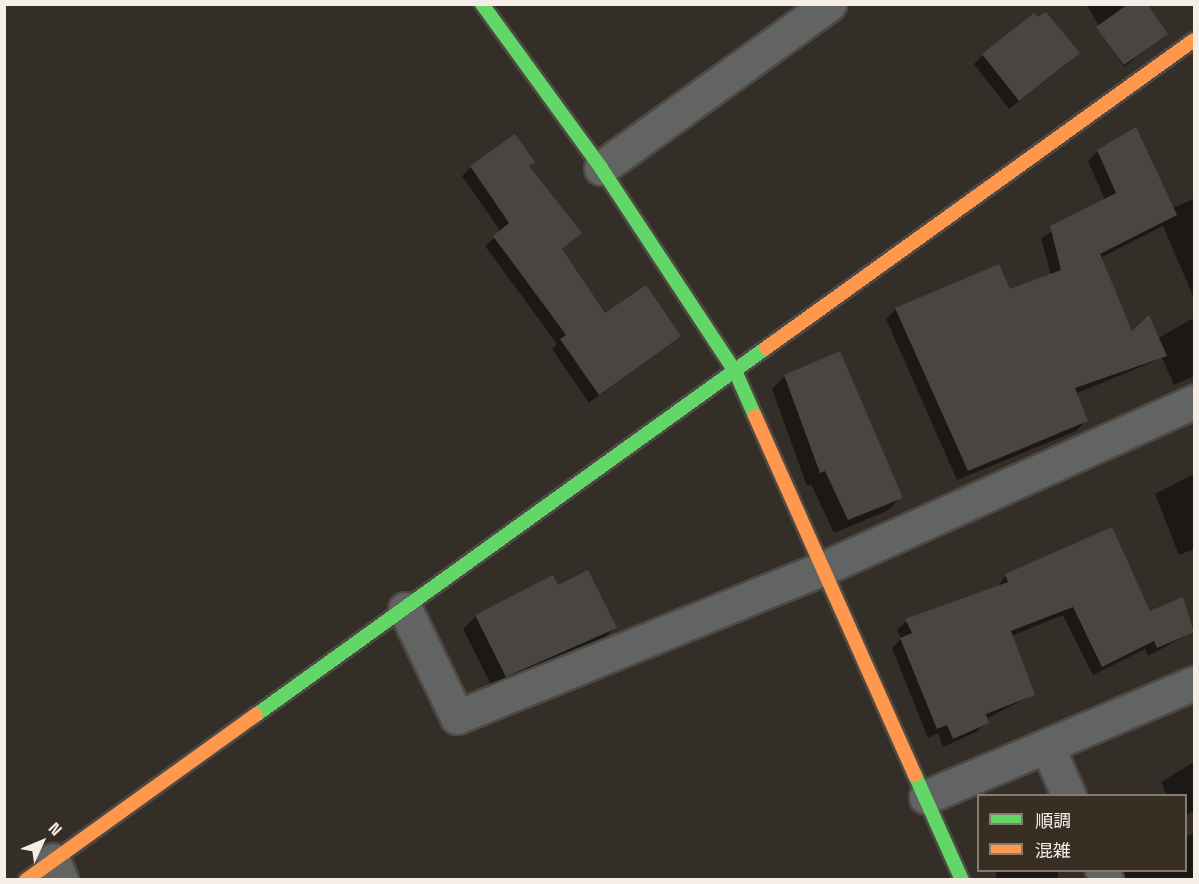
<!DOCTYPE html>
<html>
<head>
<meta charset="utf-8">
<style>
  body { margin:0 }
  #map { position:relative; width:1199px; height:884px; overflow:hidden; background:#342e28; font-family:"Space Grotesk","Noto Sans JP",sans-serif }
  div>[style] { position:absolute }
  .shadow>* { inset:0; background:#0007; transform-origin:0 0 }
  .building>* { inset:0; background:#494540 }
  .roads { filter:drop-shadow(2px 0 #4e4944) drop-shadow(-2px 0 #4e4944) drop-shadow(0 2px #4e4944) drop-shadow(0 -2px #4e4944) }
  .street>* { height:33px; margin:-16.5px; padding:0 16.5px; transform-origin:16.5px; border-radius:16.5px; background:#626463 }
  .fast>* { height:14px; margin:-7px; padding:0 7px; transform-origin:7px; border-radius:7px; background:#63d668 }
  .slow>* { height:14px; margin:-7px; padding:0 7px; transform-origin:7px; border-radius:7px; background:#ff974d }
  span { translate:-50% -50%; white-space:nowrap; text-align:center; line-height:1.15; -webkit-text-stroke:6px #392e23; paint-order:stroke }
  .frame { position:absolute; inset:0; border:6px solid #f5eee7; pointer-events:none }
  .legend { position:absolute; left:977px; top:794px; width:210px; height:78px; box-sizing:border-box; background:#392e23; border:2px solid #847b71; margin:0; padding:8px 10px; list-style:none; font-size:18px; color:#f5eee7 }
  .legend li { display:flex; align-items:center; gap:12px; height:30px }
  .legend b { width:30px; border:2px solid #847b71 }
  .north { position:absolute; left:12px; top:812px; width:60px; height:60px; -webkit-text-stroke:4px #392e23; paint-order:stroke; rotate:46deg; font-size:16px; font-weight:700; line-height:24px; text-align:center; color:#f5eee7 }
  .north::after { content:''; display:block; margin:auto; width:21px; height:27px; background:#f5eee7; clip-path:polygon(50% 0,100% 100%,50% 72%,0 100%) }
</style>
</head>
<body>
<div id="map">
  <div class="shadow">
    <div style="clip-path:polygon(1086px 4px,1145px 4px,1166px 33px,1124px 67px)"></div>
    <div style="clip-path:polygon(983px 55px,1069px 62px,1009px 109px,974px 64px)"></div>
    <div style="clip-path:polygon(1098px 151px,1172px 208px,1194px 199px,1194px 298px,1163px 226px,1100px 258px,1132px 334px,1158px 338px,1194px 318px,1194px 376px,1174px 385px,1162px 358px,1075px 394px,1086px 421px,1076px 431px,957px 480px,886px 319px,896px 309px,1009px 291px,1051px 275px,1041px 238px,1105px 200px,1088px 161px)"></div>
    <div style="clip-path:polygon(533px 162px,528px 167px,580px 232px,561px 250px,605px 316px,679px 336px,589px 403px,552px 349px,557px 344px,485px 246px,501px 232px,462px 176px,471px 167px)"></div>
    <div style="clip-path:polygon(785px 376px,901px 497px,887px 511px,834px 533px,811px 484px,807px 486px,772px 389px)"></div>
    <div style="clip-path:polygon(1194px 474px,1194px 549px,1179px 555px,1155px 494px)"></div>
    <div style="clip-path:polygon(1006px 575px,1149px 613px,1182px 599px,1194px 631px,1148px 656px,1145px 649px,1093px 675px,1063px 615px,1011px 636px,1034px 694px,986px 719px,978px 731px,943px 747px,938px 733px,928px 738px,892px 648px,901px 639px,897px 630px,906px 621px,998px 587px)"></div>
    <div style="clip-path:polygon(557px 587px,615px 627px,602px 641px,493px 689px,463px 629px,476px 616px)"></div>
    <div style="clip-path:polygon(1194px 762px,1194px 811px,1186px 815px,1186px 796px,1167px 796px,1161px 782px)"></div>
    <div style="clip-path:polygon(1194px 833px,1194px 880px,1116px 880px,1123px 870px,1186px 870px,1186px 837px)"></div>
    <div style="left:996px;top:870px;width:62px;height:11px"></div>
  </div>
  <div class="building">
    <div style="clip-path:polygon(1128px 4px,1147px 4px,1168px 34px,1124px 65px,1096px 27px)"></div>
    <div style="clip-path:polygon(1046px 12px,1080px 53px,1019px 101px,982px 54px,1034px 13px,1038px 17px)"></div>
    <div style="clip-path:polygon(1136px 127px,1177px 215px,1100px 254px,1132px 331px,1149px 315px,1167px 356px,1075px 388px,1088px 421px,968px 471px,895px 308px,999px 264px,1010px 289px,1061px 270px,1050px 226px,1116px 193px,1097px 150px)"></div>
    <div style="clip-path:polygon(515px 134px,535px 162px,529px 166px,582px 233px,562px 249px,605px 313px,646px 285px,681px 336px,599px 395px,560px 339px,566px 335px,493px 236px,509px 223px,470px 166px)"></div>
    <div style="clip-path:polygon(840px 351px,903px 498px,848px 520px,825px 471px,820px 473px,784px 375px)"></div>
    <div style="clip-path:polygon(1112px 527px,1150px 611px,1183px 597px,1194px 632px,1157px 648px,1154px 641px,1102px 667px,1073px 607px,1011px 631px,1035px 695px,986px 714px,989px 723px,953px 739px,947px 725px,937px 729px,900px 638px,912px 633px,905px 619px,1008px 582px,1005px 574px)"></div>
    <div style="clip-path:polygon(588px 570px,617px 628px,506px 677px,475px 615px,553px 575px,558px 585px)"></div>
  </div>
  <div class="roads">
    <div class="street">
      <div style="left:601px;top:168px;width:281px;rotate:-35.7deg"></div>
      <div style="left:405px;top:609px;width:120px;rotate:64.3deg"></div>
      <div style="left:457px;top:717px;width:396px;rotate:-22.1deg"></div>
      <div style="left:824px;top:568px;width:406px;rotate:-24.2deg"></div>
      <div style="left:1047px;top:746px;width:55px;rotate:66.3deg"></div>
      <div style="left:926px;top:797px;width:291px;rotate:-23deg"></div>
      <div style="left:53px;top:860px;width:22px;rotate:68deg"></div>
      <div style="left:1102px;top:870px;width:11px;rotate:68deg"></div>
    </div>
    <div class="fast">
      <div style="left:482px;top:4px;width:203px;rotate:54deg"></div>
      <div style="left:601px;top:168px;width:245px;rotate:56.6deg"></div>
      <div style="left:736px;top:373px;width:47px;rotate:66.2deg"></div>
      <div style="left:256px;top:715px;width:628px;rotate:-35.74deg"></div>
      <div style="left:915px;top:775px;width:115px;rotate:65.9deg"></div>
    </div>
    <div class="slow">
      <div style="left:766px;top:348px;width:527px;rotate:-35.74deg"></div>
      <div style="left:755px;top:416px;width:393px;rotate:66deg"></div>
      <div style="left:26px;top:880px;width:283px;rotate:-35.7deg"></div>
    </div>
  </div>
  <div class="frame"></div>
  <ul class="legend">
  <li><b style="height:8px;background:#63d668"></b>順調</li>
  <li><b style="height:8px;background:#ff974d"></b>混雑</li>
  </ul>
  <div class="north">N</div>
</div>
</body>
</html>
